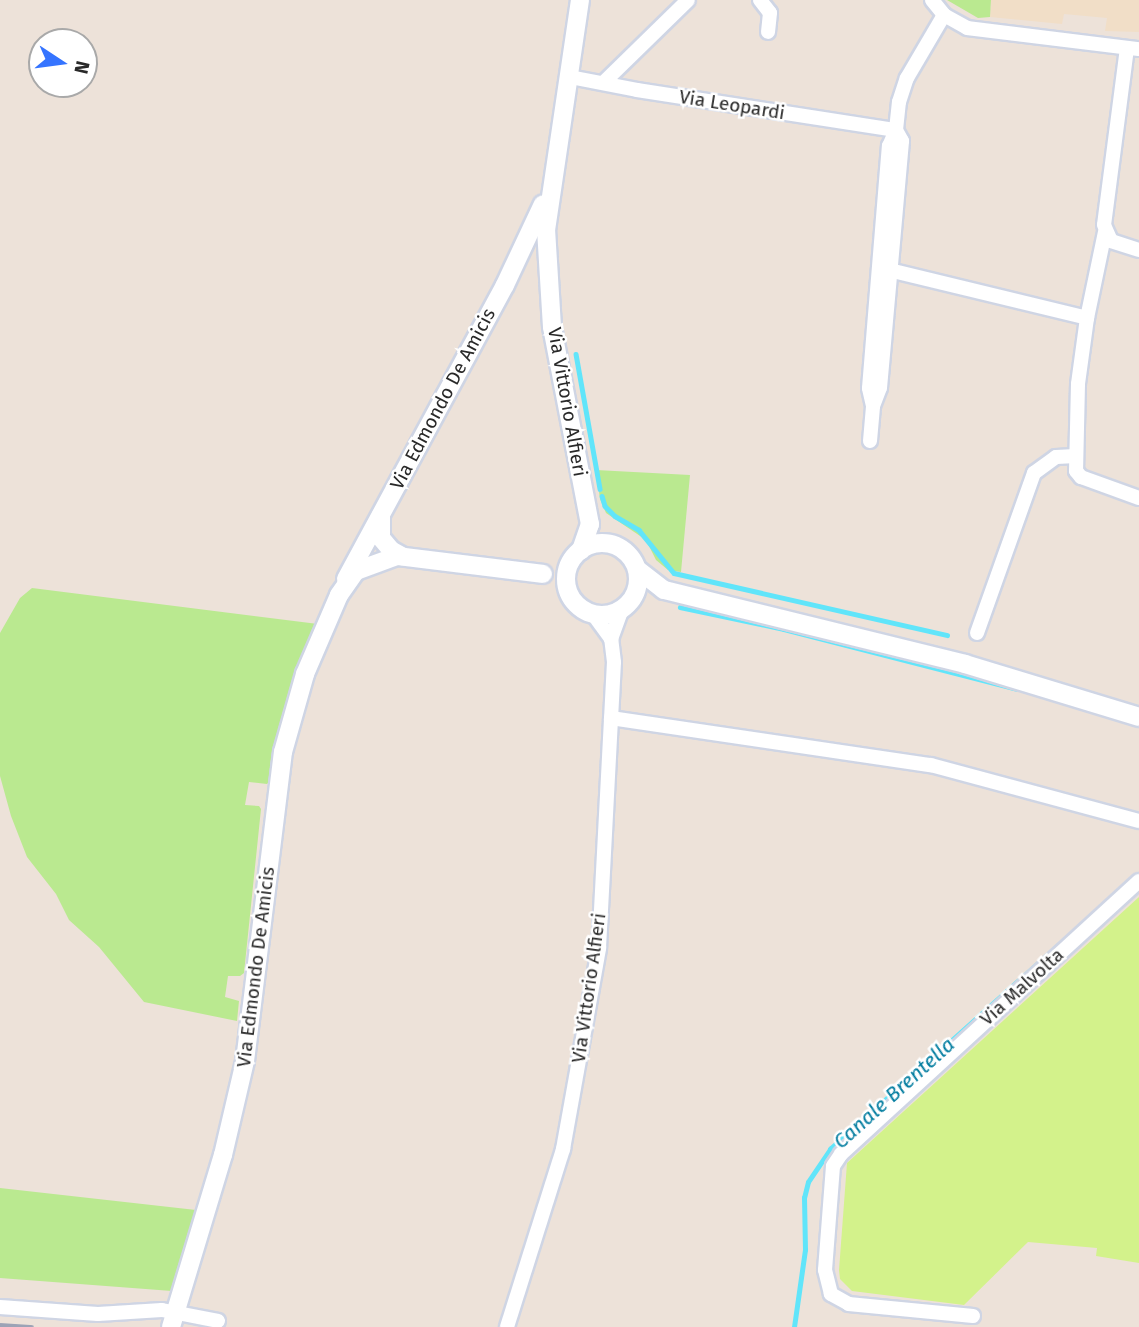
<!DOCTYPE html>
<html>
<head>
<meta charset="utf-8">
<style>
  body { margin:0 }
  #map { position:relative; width:1139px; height:1327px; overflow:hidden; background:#ede2d9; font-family:"Fira Sans",sans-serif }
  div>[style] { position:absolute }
  .education>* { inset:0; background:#f1dec7 }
  .green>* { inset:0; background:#bae990 }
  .pitch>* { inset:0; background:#d3f28b }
  .stream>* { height:4.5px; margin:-2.25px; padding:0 2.25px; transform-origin:2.25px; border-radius:2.25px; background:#61e5fa }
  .roads { filter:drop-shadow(2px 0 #cfd5e4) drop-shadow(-2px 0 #cfd5e4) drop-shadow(0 2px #cfd5e4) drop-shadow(0 -2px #cfd5e4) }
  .minor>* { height:14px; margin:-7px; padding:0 7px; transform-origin:7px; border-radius:7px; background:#fff }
  .tertiary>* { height:18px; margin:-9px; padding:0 9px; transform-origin:9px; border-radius:9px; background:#fff }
  .tertiary>.ring { margin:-9px; padding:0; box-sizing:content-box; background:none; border:18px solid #fff; border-radius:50% }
  .rail>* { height:4.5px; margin:-2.25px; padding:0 2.25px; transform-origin:2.25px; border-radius:2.25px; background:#9ca3b6 }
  span { translate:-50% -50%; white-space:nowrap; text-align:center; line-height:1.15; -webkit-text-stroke:5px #fff; paint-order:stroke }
  .street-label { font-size:19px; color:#292929 }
  .water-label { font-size:21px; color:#017c9f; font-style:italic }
  .north { position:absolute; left:28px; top:28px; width:70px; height:70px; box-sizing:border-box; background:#fff; border:2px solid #a9a9a9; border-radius:50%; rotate:103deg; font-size:19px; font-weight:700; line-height:28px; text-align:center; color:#292929 }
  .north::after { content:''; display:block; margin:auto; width:24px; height:32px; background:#3574ff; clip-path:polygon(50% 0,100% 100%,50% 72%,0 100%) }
</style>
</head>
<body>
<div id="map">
  <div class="education">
    <div style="clip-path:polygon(991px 0,1139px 0,1139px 32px,1105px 31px,1107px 18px,1064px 14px,1062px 24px,990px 17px)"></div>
  </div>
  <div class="green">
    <div style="clip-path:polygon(947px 0,991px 0,990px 17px,978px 18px)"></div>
    <div style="clip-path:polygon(596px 470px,690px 475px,681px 572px,668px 570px,656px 560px,646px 540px,606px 513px,600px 499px)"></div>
    <div style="clip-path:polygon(32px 588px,318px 624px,307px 646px,287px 711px,270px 781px,267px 784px,249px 782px,245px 805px,259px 806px,261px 809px,244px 973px,240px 976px,228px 976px,225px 997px,239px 1001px,237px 1021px,144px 1002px,99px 947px,69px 920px,56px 894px,27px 857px,11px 816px,0 776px,0 633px,20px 598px)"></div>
    <div style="clip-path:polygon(0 1188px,196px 1210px,172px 1291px,0 1278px)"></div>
  </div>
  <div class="pitch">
    <div style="clip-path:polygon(1139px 897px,1139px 1263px,1096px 1256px,1097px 1248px,1028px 1242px,964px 1305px,852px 1291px,840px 1279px,839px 1270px,847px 1163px)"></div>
  </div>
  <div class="stream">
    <div style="left:576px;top:354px;width:137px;rotate:79.9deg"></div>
    <div style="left:602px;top:496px;width:10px;rotate:73deg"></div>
    <div style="left:605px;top:506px;width:14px;rotate:45deg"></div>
    <div style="left:615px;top:516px;width:28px;rotate:30deg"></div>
    <div style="left:639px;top:530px;width:55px;rotate:50.9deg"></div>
    <div style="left:674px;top:573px;width:280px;rotate:12.8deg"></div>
    <div style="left:680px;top:607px;width:106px;rotate:11.9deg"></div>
    <div style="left:784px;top:629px;width:241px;rotate:14.4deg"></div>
    <div style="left:794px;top:1327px;width:78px;rotate:-81.9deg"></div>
    <div style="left:805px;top:1250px;width:52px;rotate:-91.1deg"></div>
    <div style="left:804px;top:1198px;width:16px;rotate:-76deg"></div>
    <div style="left:808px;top:1182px;width:40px;rotate:-56deg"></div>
    <div style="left:830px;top:1149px;width:314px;rotate:-41.8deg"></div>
  </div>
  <div class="roads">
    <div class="minor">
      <div style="left:760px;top:0;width:16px;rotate:52deg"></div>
      <div style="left:770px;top:13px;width:19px;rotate:96deg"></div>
      <div style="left:932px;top:0;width:19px;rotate:51deg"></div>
      <div style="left:944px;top:15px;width:26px;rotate:29deg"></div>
      <div style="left:967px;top:28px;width:173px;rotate:7deg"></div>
      <div style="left:1127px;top:48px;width:178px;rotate:97.4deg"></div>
      <div style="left:1104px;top:225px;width:17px;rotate:66deg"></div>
      <div style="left:1111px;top:241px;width:29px;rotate:18deg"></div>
      <div style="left:570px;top:77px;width:68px;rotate:11deg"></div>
      <div style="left:637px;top:90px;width:262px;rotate:8.8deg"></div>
      <div style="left:604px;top:82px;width:117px;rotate:-44.3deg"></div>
      <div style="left:1105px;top:232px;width:88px;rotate:101.8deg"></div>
      <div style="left:1087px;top:318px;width:67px;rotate:97.8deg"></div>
      <div style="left:1078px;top:384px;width:87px;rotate:91.3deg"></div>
      <div style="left:1076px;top:471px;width:8px;rotate:50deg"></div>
      <div style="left:1081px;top:477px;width:62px;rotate:19.9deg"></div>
      <div style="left:881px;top:268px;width:212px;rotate:13.6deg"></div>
      <div style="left:873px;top:406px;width:19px;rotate:-69deg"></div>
      <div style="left:880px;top:388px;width:248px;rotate:-84.9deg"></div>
      <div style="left:902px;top:141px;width:13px;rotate:-119deg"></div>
      <div style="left:870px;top:441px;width:35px;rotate:-85deg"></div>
      <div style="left:873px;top:406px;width:18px;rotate:-103deg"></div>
      <div style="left:869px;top:388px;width:243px;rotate:-85.3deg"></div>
      <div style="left:889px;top:146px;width:17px;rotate:-66deg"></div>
      <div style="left:896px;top:130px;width:28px;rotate:-84deg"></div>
      <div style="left:899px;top:102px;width:25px;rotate:-72deg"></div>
      <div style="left:907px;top:78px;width:73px;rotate:-59.6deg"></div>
      <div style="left:593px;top:614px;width:31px;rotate:54deg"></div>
      <div style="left:977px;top:633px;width:170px;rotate:-70.4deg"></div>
      <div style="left:1034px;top:473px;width:27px;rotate:-36deg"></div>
      <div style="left:1056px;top:457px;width:20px;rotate:-3deg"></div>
      <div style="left:611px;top:718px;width:323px;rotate:8.4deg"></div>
      <div style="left:931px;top:765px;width:215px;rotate:15.1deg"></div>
      <div style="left:0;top:1307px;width:98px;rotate:4.1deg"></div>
      <div style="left:98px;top:1314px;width:64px;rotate:-3.6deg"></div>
      <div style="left:162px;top:1310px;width:57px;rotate:11.1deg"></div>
      <div style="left:973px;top:1316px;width:125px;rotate:-174.5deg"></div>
      <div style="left:849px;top:1304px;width:21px;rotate:-151deg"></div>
      <div style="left:831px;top:1294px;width:25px;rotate:-104deg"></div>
      <div style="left:825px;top:1270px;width:104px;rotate:-85.6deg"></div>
      <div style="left:833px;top:1166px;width:14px;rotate:-56deg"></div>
      <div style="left:841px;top:1154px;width:404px;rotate:-42.5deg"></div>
      <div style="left:507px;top:1327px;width:187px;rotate:-72.5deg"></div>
      <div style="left:563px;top:1149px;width:204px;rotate:-79.8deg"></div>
      <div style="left:599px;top:948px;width:286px;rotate:-87deg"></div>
      <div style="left:614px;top:662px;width:23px;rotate:-97deg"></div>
      <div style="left:611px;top:639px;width:32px;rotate:-70deg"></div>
    </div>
    <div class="tertiary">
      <div style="left:580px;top:0;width:232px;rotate:98.4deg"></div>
      <div style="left:546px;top:229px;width:98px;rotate:86.5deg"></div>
      <div style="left:552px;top:327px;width:201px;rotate:79.1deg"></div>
      <div style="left:590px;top:524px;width:28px;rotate:109deg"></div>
      <div style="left:381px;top:515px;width:23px;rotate:90deg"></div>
      <div style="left:381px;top:538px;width:16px;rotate:50deg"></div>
      <div style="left:391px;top:550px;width:13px;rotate:29deg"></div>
      <div class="ring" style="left:566px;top:543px;width:54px;height:54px"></div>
      <div style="left:637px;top:569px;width:34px;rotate:38deg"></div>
      <div style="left:664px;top:590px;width:310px;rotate:13.8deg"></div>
      <div style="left:965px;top:664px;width:182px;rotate:16.9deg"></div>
      <div style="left:346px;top:579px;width:334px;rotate:-61.6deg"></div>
      <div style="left:505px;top:285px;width:89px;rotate:-64.9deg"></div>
      <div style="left:171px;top:1327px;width:180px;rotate:-73.2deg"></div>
      <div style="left:223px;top:1155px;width:97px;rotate:-76.8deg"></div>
      <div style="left:245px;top:1061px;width:311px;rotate:-83deg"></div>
      <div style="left:283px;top:752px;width:81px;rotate:-74.2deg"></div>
      <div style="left:305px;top:674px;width:86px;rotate:-66.7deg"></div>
      <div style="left:339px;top:595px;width:29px;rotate:-55deg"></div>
      <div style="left:356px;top:571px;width:44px;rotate:-20.1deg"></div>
      <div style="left:397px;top:556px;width:147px;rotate:7deg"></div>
    </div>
  </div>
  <div class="rail">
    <div style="left:0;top:1325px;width:31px;rotate:4deg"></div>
  </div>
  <div class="street-label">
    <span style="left:732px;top:105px;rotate:9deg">Via Leopardi</span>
    <span style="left:443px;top:399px;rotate:-62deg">Via Edmondo De Amicis</span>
    <span style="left:567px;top:402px;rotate:80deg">Via Vittorio Alfieri</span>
    <span style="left:256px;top:967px;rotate:-83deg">Via Edmondo De Amicis</span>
    <span style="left:1022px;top:987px;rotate:-42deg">Via Malvolta</span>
    <span style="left:589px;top:988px;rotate:-82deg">Via Vittorio Alfieri</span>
  </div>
  <div class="water-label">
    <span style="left:894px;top:1093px;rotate:-42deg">Canale Brentella</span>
  </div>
  <div class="north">N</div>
</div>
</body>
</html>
